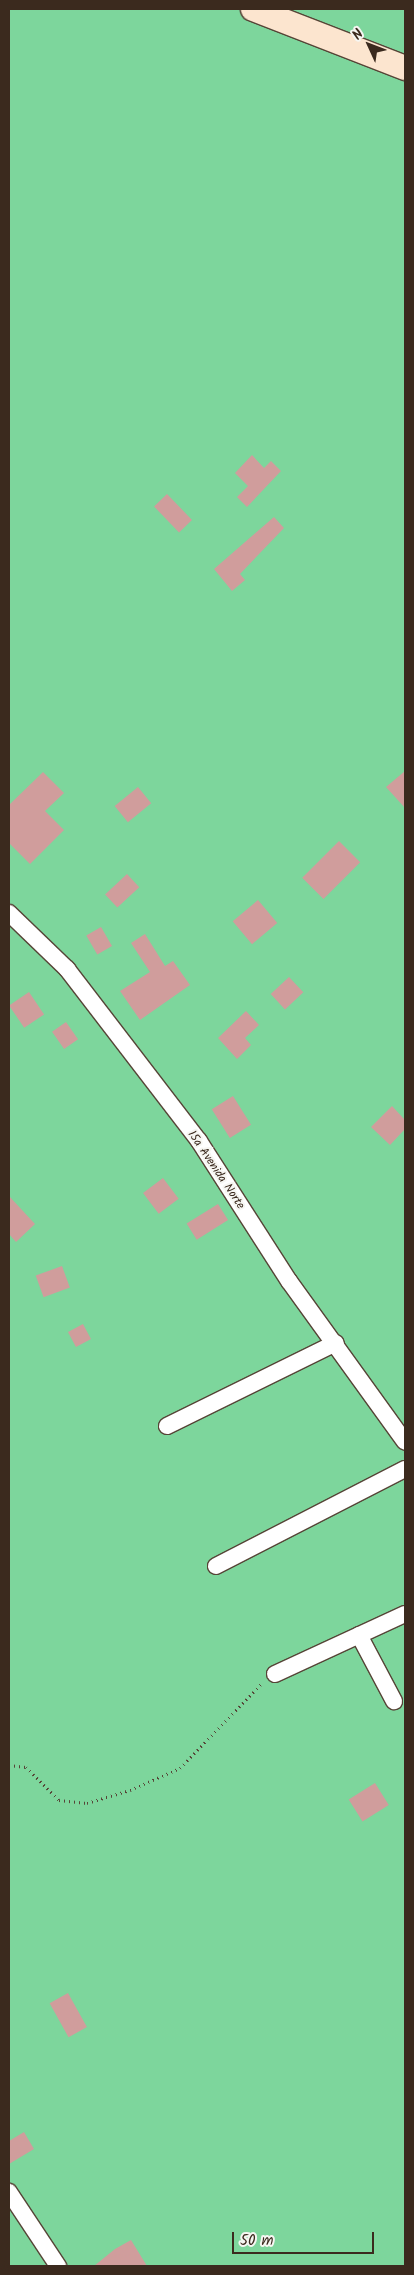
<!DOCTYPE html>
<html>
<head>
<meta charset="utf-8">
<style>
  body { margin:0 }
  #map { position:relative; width:414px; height:2275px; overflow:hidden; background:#f1e1c7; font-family:Kalam,sans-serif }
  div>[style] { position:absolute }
  .green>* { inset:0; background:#7dd69c; transform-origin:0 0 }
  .building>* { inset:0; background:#d09d9c; transform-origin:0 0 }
  .path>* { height:3px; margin-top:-1.5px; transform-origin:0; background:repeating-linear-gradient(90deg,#564537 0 1px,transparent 0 5px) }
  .roads { filter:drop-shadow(1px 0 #564537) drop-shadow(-1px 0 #564537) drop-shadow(0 1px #564537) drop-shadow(0 -1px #564537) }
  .minor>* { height:16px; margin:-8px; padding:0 8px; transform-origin:8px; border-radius:8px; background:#fff }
  .secondary>* { height:24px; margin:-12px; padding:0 12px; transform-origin:12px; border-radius:12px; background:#fce5cf }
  span { translate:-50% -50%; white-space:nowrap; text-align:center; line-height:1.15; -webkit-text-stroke:4px #f6f6f2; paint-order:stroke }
  .street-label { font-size:12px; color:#3b2a1e }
  .frame { position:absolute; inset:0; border:10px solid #3b2a1e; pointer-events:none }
  .north { position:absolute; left:344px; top:20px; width:50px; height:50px; -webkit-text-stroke:4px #f6f6f2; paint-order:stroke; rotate:313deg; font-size:14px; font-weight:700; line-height:20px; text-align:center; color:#3b2a1e }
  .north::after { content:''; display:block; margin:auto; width:18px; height:22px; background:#3b2a1e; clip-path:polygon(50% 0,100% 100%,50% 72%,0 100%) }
  .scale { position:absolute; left:232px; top:2232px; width:142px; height:22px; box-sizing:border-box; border:2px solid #3b2a1e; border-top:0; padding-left:6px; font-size:15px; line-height:18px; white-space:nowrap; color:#3b2a1e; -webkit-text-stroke:4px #f6f6f2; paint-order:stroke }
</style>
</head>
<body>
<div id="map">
  <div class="green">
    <div style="left:9px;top:9px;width:396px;height:2257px"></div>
  </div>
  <div class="building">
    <div style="clip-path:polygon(252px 455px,264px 468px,271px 461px,281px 471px,247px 507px,237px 497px,248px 486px,235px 473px)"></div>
    <div style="left:167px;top:494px;width:36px;height:18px;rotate:46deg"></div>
    <div style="clip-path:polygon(274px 517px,284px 528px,240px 574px,245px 580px,232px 591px,214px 569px)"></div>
    <div style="clip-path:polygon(405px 771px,405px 808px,386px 787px)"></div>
    <div style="clip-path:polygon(43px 772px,64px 793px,45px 811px,64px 830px,30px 864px,9px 843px,9px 805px)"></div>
    <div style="left:138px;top:787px;width:21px;height:30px;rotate:51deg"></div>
    <div style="left:339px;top:841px;width:30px;height:52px;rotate:45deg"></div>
    <div style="left:127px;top:874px;width:18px;height:30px;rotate:47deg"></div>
    <div style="left:258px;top:900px;width:30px;height:33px;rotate:50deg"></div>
    <div style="left:101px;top:927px;width:22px;height:17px;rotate:60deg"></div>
    <div style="clip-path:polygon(145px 934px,165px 966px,173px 961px,190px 985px,140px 1020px,120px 991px,150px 972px,131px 943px)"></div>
    <div style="left:289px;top:977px;width:21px;height:25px;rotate:47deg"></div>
    <div style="left:29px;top:992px;width:27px;height:24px;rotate:56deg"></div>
    <div style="clip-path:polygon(246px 1011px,259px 1025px,245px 1038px,251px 1045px,237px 1059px,218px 1038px)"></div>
    <div style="left:66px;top:1022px;width:21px;height:17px;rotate:55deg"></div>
    <div style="left:233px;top:1096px;width:34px;height:25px;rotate:58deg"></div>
    <div style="clip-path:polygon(392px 1106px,405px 1120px,405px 1129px,390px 1145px,371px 1127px)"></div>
    <div style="left:163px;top:1178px;width:26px;height:25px;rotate:53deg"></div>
    <div style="clip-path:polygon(9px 1196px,35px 1224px,16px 1242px,9px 1234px)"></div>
    <div style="left:218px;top:1204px;width:19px;height:37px;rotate:58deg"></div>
    <div style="left:62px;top:1266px;width:23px;height:28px;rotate:70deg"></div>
    <div style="left:83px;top:1324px;width:17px;height:17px;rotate:62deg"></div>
    <div style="left:375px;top:1783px;width:26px;height:31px;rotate:58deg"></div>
    <div style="left:68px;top:1993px;width:39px;height:21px;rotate:61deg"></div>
    <div style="clip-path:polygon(24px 2132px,34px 2149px,9px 2164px,9px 2141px)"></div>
    <div style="clip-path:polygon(131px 2240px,147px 2266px,94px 2266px,115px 2249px)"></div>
  </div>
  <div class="path">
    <div style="left:9px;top:1765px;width:17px;rotate:7deg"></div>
    <div style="left:26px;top:1767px;width:47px;rotate:45deg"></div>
    <div style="left:59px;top:1800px;width:28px;rotate:6deg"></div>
    <div style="left:87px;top:1803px;width:45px;rotate:-16.8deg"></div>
    <div style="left:130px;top:1790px;width:55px;rotate:-23.7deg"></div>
    <div style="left:180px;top:1768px;width:118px;rotate:-46deg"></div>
  </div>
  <div class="roads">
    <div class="minor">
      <div style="left:9px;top:913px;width:81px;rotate:44deg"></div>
      <div style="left:67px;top:969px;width:217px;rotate:52.5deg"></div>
      <div style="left:199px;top:1141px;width:166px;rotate:57.3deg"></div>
      <div style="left:289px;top:1281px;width:198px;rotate:54.2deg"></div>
      <div style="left:167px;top:1426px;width:188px;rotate:-26.2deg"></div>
      <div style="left:216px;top:1566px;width:212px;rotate:-27.2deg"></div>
      <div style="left:359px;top:1635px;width:75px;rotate:62.1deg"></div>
      <div style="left:275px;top:1674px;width:143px;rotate:-24.8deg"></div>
      <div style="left:9px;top:2192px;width:89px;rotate:56.5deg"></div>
    </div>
    <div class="secondary">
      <div style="left:253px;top:9px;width:163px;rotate:21.2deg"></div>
    </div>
  </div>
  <div class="street-label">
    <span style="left:216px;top:1170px;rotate:56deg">15a Avenida Norte</span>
  </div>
  <div class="frame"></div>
  <div class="north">N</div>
  <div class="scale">50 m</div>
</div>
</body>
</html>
